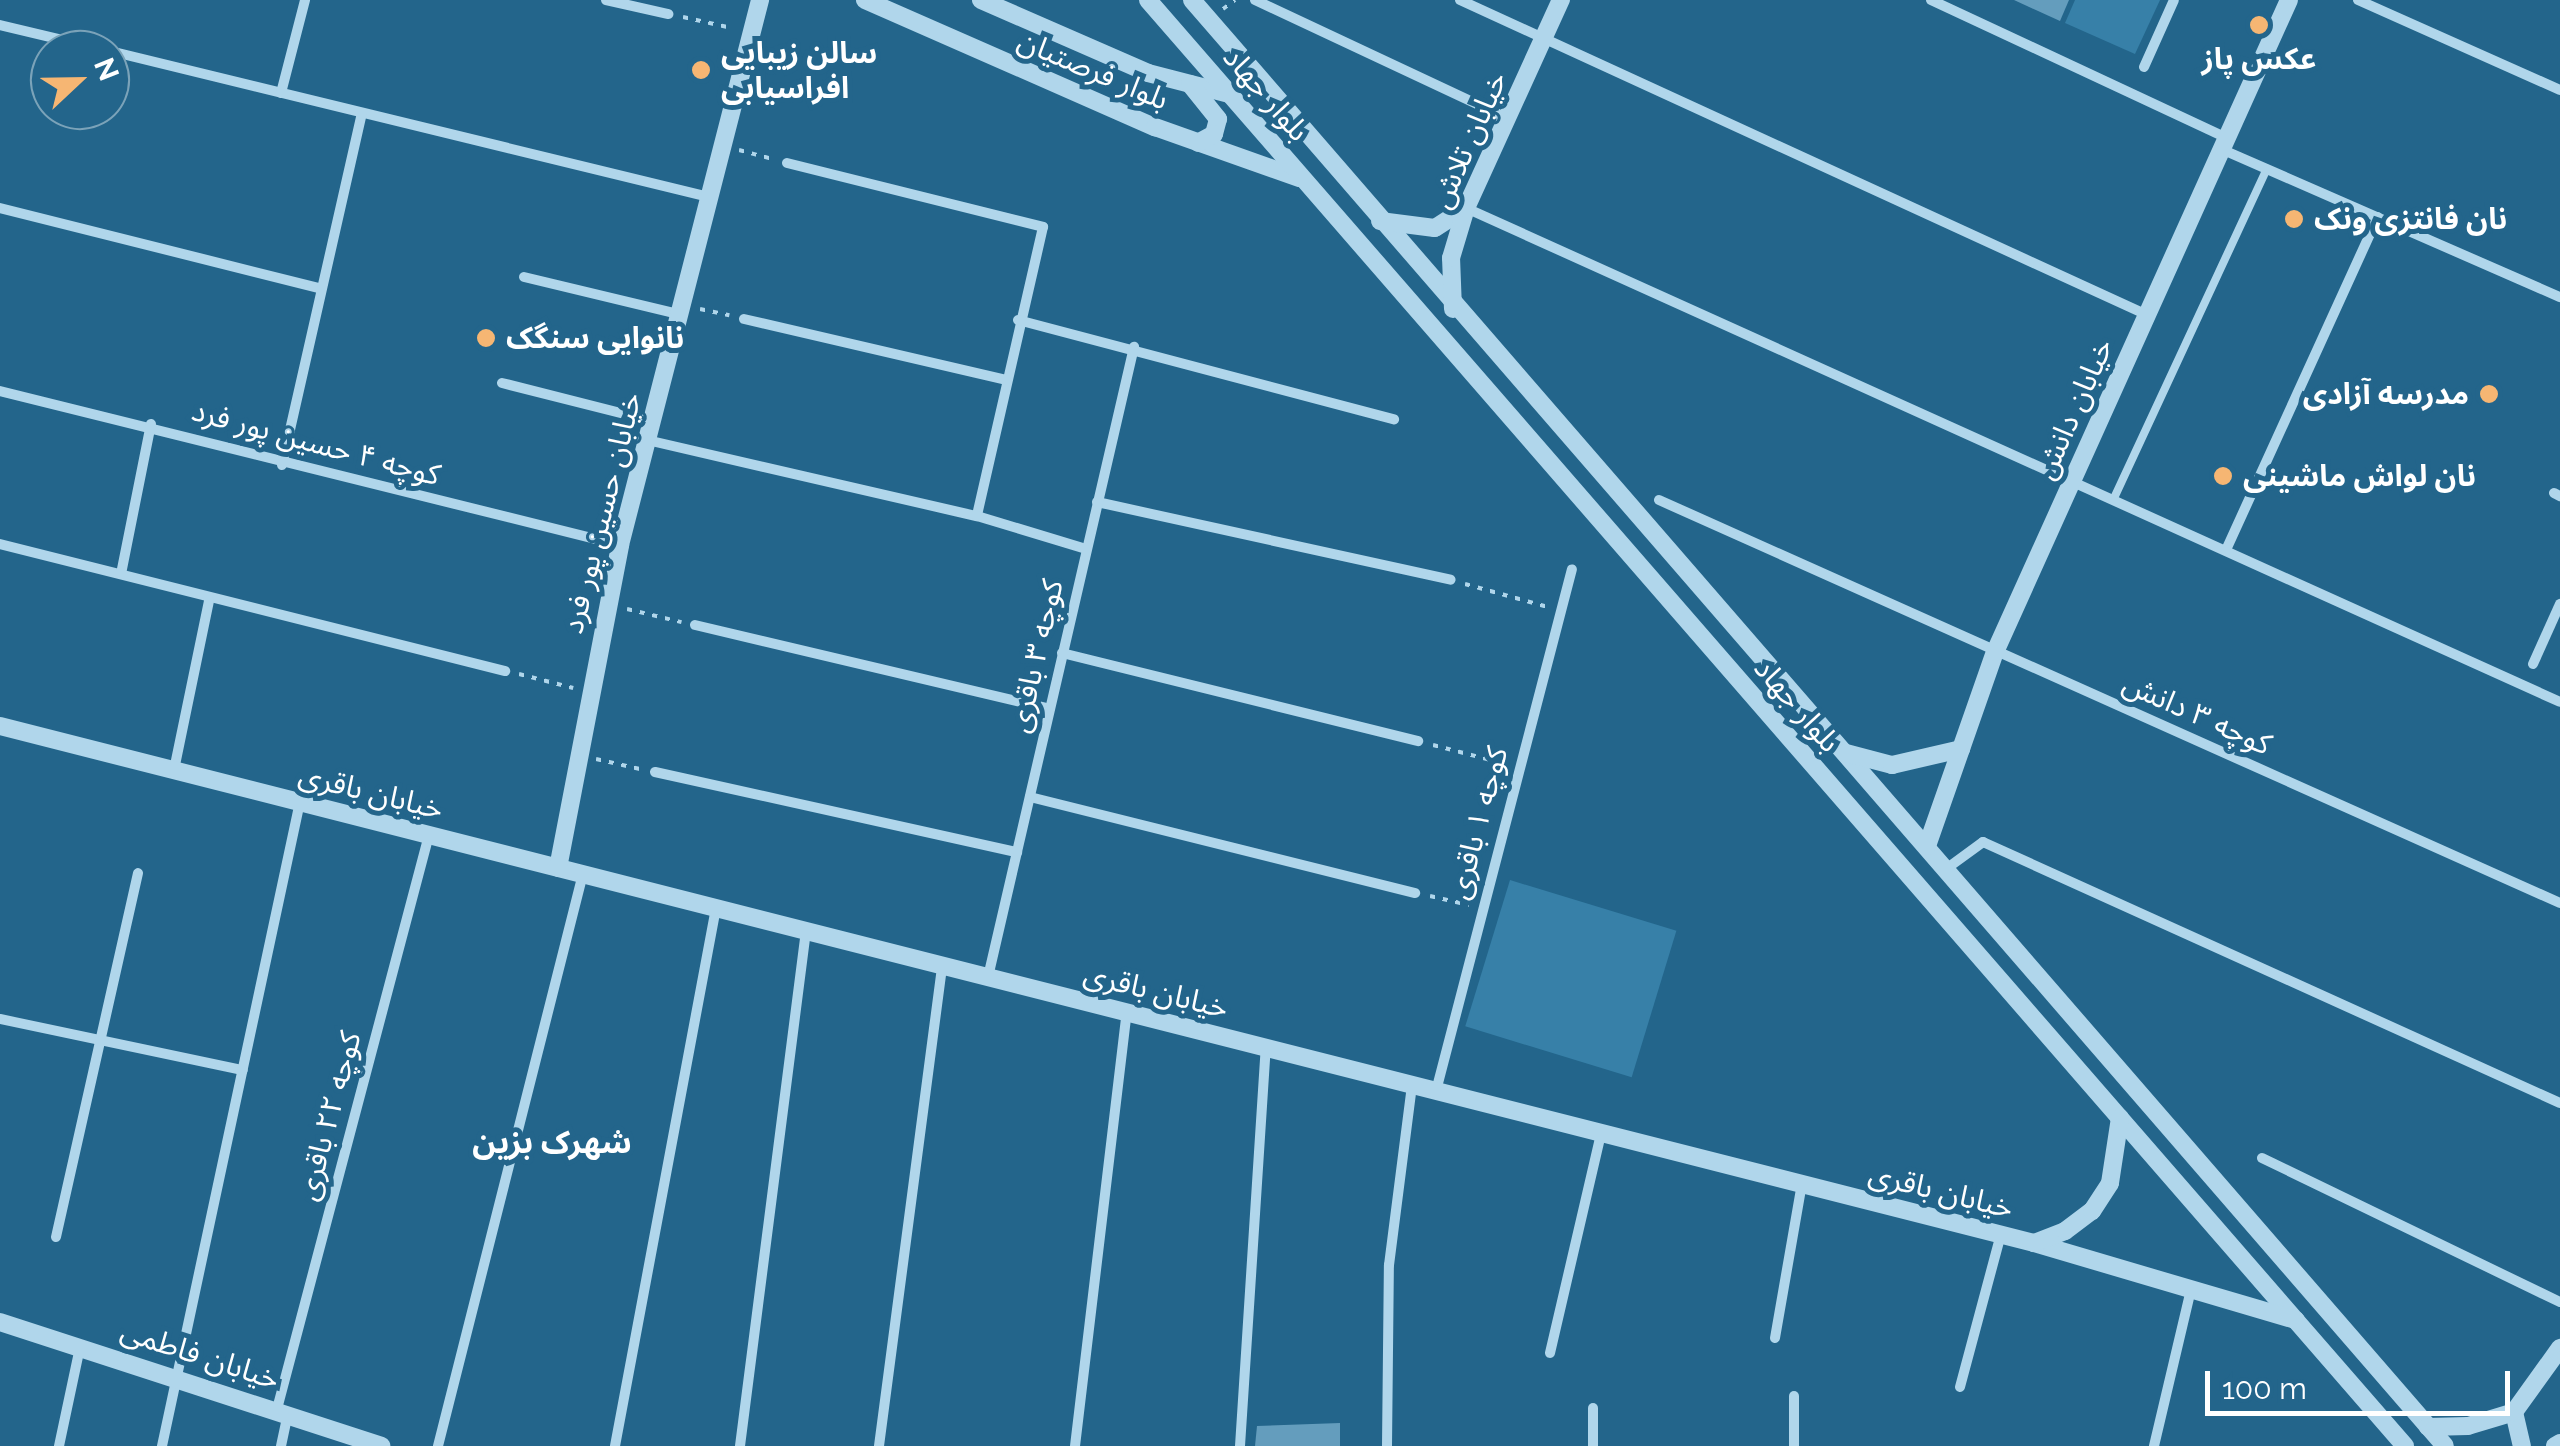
<!DOCTYPE html>
<html>
<head>
<meta charset="utf-8">
<style>
  body { margin:0 }
  #map { position:relative; width:2560px; height:1446px; overflow:hidden; background:#23658b; font-family:Raleway,"Noto Sans Arabic",sans-serif }
  div>[style] { position:absolute }
  .green>* { inset:0; background:#3780a8; transform-origin:0 0 }
  .building>* { inset:0; background:#649dbd }
  .path>* { height:4px; margin-top:-2px; transform-origin:0; background:repeating-linear-gradient(90deg,#b0d6eb 0 5px,transparent 0 13px) }
  .service>* { height:8px; margin:-4px; padding:0 4px; transform-origin:4px; border-radius:4px; background:#b0d6eb }
  .minor>* { height:10px; margin:-5px; padding:0 5px; transform-origin:5px; border-radius:5px; background:#b0d6eb }
  .tertiary>* { height:18px; margin:-9px; padding:0 9px; transform-origin:9px; border-radius:9px; background:#b0d6eb }
  .dots>* { width:28px; height:28px; translate:-50% -50%; box-sizing:border-box; border:5px solid #23658b; border-radius:50% }
  span { translate:-50% -50%; white-space:nowrap; text-align:center; line-height:1.15; -webkit-text-stroke:10px #23658b; paint-order:stroke }
  .poi-label { font-size:30px; color:#fff; font-weight:700 }
  .left { translate:0 -50%; text-align:left }
  .right { translate:-100% -50%; text-align:right }
  .street-label { font-size:30px; color:#fff }
  .neighbourhood-label { font-size:32px; color:#fff; font-weight:700 }
  .north { position:absolute; left:30px; top:30px; width:100px; height:100px; box-sizing:border-box; background:#23658b; border:2px solid #7ba3b9; border-radius:50%; rotate:68deg; font-size:28px; font-weight:700; line-height:40px; text-align:center; color:#fff }
  .north::after { content:''; display:block; margin:auto; width:35px; height:45px; background:#f6b673; clip-path:polygon(50% 0,100% 100%,50% 72%,0 100%) }
  .scale { position:absolute; left:2205px; top:1371px; width:305px; height:45px; box-sizing:border-box; border:5px solid #fff; border-top:0; padding-left:12px; font-size:30px; line-height:35px; white-space:nowrap; color:#fff; -webkit-text-stroke:8px #23658b; paint-order:stroke }
</style>
</head>
<body>
<div id="map">
  <div class="green">
    <div style="clip-path:polygon(2075px 0,2160px 0,2135px 54px,2065px 23px)"></div>
    <div style="left:1510px;top:880px;width:174px;height:153px;rotate:17deg"></div>
  </div>
  <div class="building">
    <div style="clip-path:polygon(2014px 0,2069px 0,2060px 21px)"></div>
    <div style="clip-path:polygon(1340px 1423px,1340px 1446px,1255px 1446px,1257px 1426px)"></div>
  </div>
  <div class="path">
    <div style="left:1223px;top:9px;width:15px;rotate:-37deg"></div>
    <div style="left:683px;top:17px;width:50px;rotate:12.7deg"></div>
    <div style="left:739px;top:150px;width:35px;rotate:15deg"></div>
    <div style="left:700px;top:309px;width:30px;rotate:12deg"></div>
    <div style="left:1465px;top:584px;width:86px;rotate:15.5deg"></div>
    <div style="left:627px;top:609px;width:56px;rotate:13.5deg"></div>
    <div style="left:519px;top:674px;width:56px;rotate:14.5deg"></div>
    <div style="left:1433px;top:745px;width:75px;rotate:14.6deg"></div>
    <div style="left:596px;top:759px;width:45px;rotate:12.8deg"></div>
    <div style="left:1430px;top:896px;width:40px;rotate:13deg"></div>
  </div>
  <div class="service">
    <div style="left:2115px;top:496px;width:361px;rotate:-65.1deg"></div>
  </div>
  <div class="minor">
    <div style="left:606px;top:0;width:64px;rotate:12.7deg"></div>
    <div style="left:1255px;top:0;width:278px;rotate:25.1deg"></div>
    <div style="left:1460px;top:0;width:756px;rotate:24.63deg"></div>
    <div style="left:1931px;top:0;width:327px;rotate:25deg"></div>
    <div style="left:2358px;top:0;width:221px;rotate:24deg"></div>
    <div style="left:0;top:25px;width:107px;rotate:13.5deg"></div>
    <div style="left:110px;top:51px;width:617px;rotate:13.7deg"></div>
    <div style="left:2144px;top:67px;width:73px;rotate:-65.9deg"></div>
    <div style="left:281px;top:93px;width:96px;rotate:-75.5deg"></div>
    <div style="left:2221px;top:149px;width:370px;rotate:23.6deg"></div>
    <div style="left:787px;top:163px;width:264px;rotate:14deg"></div>
    <div style="left:1043px;top:227px;width:296px;rotate:102.9deg"></div>
    <div style="left:0;top:208px;width:329px;rotate:14.1deg"></div>
    <div style="left:1466px;top:208px;width:1200px;rotate:24.3deg"></div>
    <div style="left:524px;top:277px;width:158px;rotate:13.5deg"></div>
    <div style="left:744px;top:319px;width:269px;rotate:13.1deg"></div>
    <div style="left:1018px;top:320px;width:389px;rotate:14.8deg"></div>
    <div style="left:502px;top:383px;width:155px;rotate:14.2deg"></div>
    <div style="left:0;top:391px;width:639px;rotate:13.95deg"></div>
    <div style="left:647px;top:440px;width:339px;rotate:13deg"></div>
    <div style="left:977px;top:516px;width:114px;rotate:16.8deg"></div>
    <div style="left:282px;top:465px;width:361px;rotate:-77.2deg"></div>
    <div style="left:2554px;top:493px;width:7px;rotate:27deg"></div>
    <div style="left:1659px;top:500px;width:987px;rotate:24.1deg"></div>
    <div style="left:1097px;top:502px;width:362px;rotate:12.4deg"></div>
    <div style="left:0;top:544px;width:521px;rotate:14.12deg"></div>
    <div style="left:2226px;top:550px;width:366px;rotate:-65.5deg"></div>
    <div style="left:121px;top:574px;width:153px;rotate:-78.7deg"></div>
    <div style="left:695px;top:625px;width:364px;rotate:13.3deg"></div>
    <div style="left:1062px;top:653px;width:367px;rotate:13.9deg"></div>
    <div style="left:2533px;top:664px;width:66px;rotate:-65.8deg"></div>
    <div style="left:174px;top:770px;width:173px;rotate:-78.3deg"></div>
    <div style="left:655px;top:772px;width:371px;rotate:12.5deg"></div>
    <div style="left:1030px;top:797px;width:397px;rotate:14deg"></div>
    <div style="left:1946px;top:869px;width:46px;rotate:-36.1deg"></div>
    <div style="left:1983px;top:842px;width:633px;rotate:24.34deg"></div>
    <div style="left:988px;top:977px;width:647px;rotate:-76.95deg"></div>
    <div style="left:0;top:1019px;width:248px;rotate:11.9deg"></div>
    <div style="left:1436px;top:1091px;width:539px;rotate:-75.4deg"></div>
    <div style="left:2262px;top:1158px;width:331px;rotate:25.8deg"></div>
    <div style="left:56px;top:1237px;width:373px;rotate:-77.3deg"></div>
    <div style="left:1775px;top:1338px;width:156px;rotate:-80.1deg"></div>
    <div style="left:1550px;top:1353px;width:226px;rotate:-76.9deg"></div>
    <div style="left:1960px;top:1387px;width:158px;rotate:-75deg"></div>
    <div style="left:277px;top:1409px;width:594px;rotate:-75.17deg"></div>
    <div style="left:59px;top:1446px;width:101px;rotate:-78deg"></div>
    <div style="left:162px;top:1446px;width:659px;rotate:-77.91deg"></div>
    <div style="left:281px;top:1446px;width:33px;rotate:-78deg"></div>
    <div style="left:438px;top:1446px;width:590px;rotate:-75.78deg"></div>
    <div style="left:615px;top:1446px;width:547px;rotate:-79.37deg"></div>
    <div style="left:740px;top:1446px;width:519px;rotate:-82.7deg"></div>
    <div style="left:879px;top:1446px;width:485px;rotate:-82.5deg"></div>
    <div style="left:1075px;top:1446px;width:437px;rotate:-83.2deg"></div>
    <div style="left:1240px;top:1446px;width:399px;rotate:-86.3deg"></div>
    <div style="left:1387px;top:1446px;width:181px;rotate:-89.4deg"></div>
    <div style="left:1389px;top:1265px;width:181px;rotate:-82.7deg"></div>
    <div style="left:1593px;top:1446px;width:38px;rotate:-90deg"></div>
    <div style="left:1794px;top:1446px;width:50px;rotate:-90deg"></div>
    <div style="left:2154px;top:1446px;width:161px;rotate:-76.7deg"></div>
  </div>
  <div class="tertiary">
    <div style="left:865px;top:0;width:317px;rotate:23.7deg"></div>
    <div style="left:1155px;top:127px;width:153px;rotate:19.5deg"></div>
    <div style="left:981px;top:0;width:182px;rotate:23.6deg"></div>
    <div style="left:1148px;top:73px;width:84px;rotate:14.5deg"></div>
    <div style="left:1148px;top:0;width:1916px;rotate:49deg"></div>
    <div style="left:1192px;top:0;width:1913px;rotate:49.09deg"></div>
    <div style="left:1190px;top:84px;width:45px;rotate:51.3deg"></div>
    <div style="left:1218px;top:119px;width:16px;rotate:105deg"></div>
    <div style="left:1214px;top:134px;width:18px;rotate:151deg"></div>
    <div style="left:1380px;top:221px;width:55px;rotate:7.3deg"></div>
    <div style="left:1435px;top:228px;width:37px;rotate:-33deg"></div>
    <div style="left:1453px;top:309px;width:51px;rotate:-92.2deg"></div>
    <div style="left:1451px;top:258px;width:52px;rotate:-73.3deg"></div>
    <div style="left:1466px;top:208px;width:229px;rotate:-65.5deg"></div>
    <div style="left:0;top:726px;width:2099px;rotate:14.26deg"></div>
    <div style="left:2034px;top:1243px;width:273px;rotate:16.4deg"></div>
    <div style="left:1846px;top:753px;width:48px;rotate:14.6deg"></div>
    <div style="left:1892px;top:765px;width:71px;rotate:-13.1deg"></div>
    <div style="left:1927px;top:846px;width:206px;rotate:-70.7deg"></div>
    <div style="left:1995px;top:652px;width:715px;rotate:-65.73deg"></div>
    <div style="left:558px;top:868px;width:329px;rotate:-79.1deg"></div>
    <div style="left:620px;top:545px;width:563px;rotate:-75.59deg"></div>
    <div style="left:2034px;top:1243px;width:33px;rotate:-21deg"></div>
    <div style="left:2065px;top:1231px;width:34px;rotate:-37deg"></div>
    <div style="left:2092px;top:1211px;width:33px;rotate:-57deg"></div>
    <div style="left:2110px;top:1183px;width:66px;rotate:-81.3deg"></div>
    <div style="left:0;top:1322px;width:401px;rotate:18deg"></div>
    <div style="left:2514px;top:1412px;width:35px;rotate:77deg"></div>
    <div style="left:2428px;top:1427px;width:40px;rotate:-1.4deg"></div>
    <div style="left:2468px;top:1426px;width:48px;rotate:-16.9deg"></div>
    <div style="left:2514px;top:1412px;width:79px;rotate:-54.3deg"></div>
    <div style="left:2555px;top:1446px;width:6px;rotate:-31deg"></div>
  </div>
  <div class="dots">
    <div style="left:2259px;top:25px;background:#f6b673"></div>
    <div style="left:701px;top:70px;background:#f6b673"></div>
    <div style="left:2294px;top:219px;background:#f6b673"></div>
    <div style="left:486px;top:338px;background:#f6b673"></div>
    <div style="left:2489px;top:394px;background:#f6b673"></div>
    <div style="left:2223px;top:476px;background:#f6b673"></div>
  </div>
  <div class="poi-label">
    <span class="left" style="left:721px;top:70px">سالن زیبایی<br>افراسیابی</span>
    <span style="left:2259px;top:59px">عکس پاز</span>
    <span class="left" style="left:2314px;top:219px">نان فانتزى ونک</span>
    <span class="left" style="left:506px;top:338px">نانوایی سنگک</span>
    <span class="right" style="left:2469px;top:394px">مدرسه آزادی</span>
    <span class="left" style="left:2243px;top:476px">نان لواش ماشينى</span>
  </div>
  <div class="street-label">
    <span style="left:1093px;top:70px;rotate:23deg">بلوار فرصتیان</span>
    <span style="left:1266px;top:94px;rotate:49deg">بلوار جهاد</span>
    <span style="left:1469px;top:140px;rotate:-66deg">خیابان تلاش</span>
    <span style="left:2074px;top:409px;rotate:-66deg">خیابان دانش</span>
    <span style="left:316px;top:443px;rotate:15deg">کوچه ۴ حسین پور فرد</span>
    <span style="left:602px;top:513px;rotate:-76deg">خیابان حسین پور فرد</span>
    <span style="left:1036px;top:656px;rotate:-77deg">کوچه ۳ باقری</span>
    <span style="left:1797px;top:705px;rotate:49deg">بلوار جهاد</span>
    <span style="left:2197px;top:714px;rotate:24deg">کوچه ۳ دانش</span>
    <span style="left:371px;top:792px;rotate:14deg">خیابان باقری</span>
    <span style="left:1478px;top:823px;rotate:-75deg">کوچه ۱ باقری</span>
    <span style="left:1156px;top:991px;rotate:14deg">خیابان باقری</span>
    <span style="left:329px;top:1116px;rotate:-75deg">کوچه ۲۲ باقری</span>
    <span style="left:1941px;top:1191px;rotate:14deg">خیابان باقری</span>
    <span style="left:200px;top:1355px;rotate:18deg">خیابان فاطمی</span>
  </div>
  <div class="neighbourhood-label">
    <span style="left:552px;top:1142px">شهرک بزین</span>
  </div>
  <div class="north">N</div>
  <div class="scale">100 m</div>
</div>
</body>
</html>
